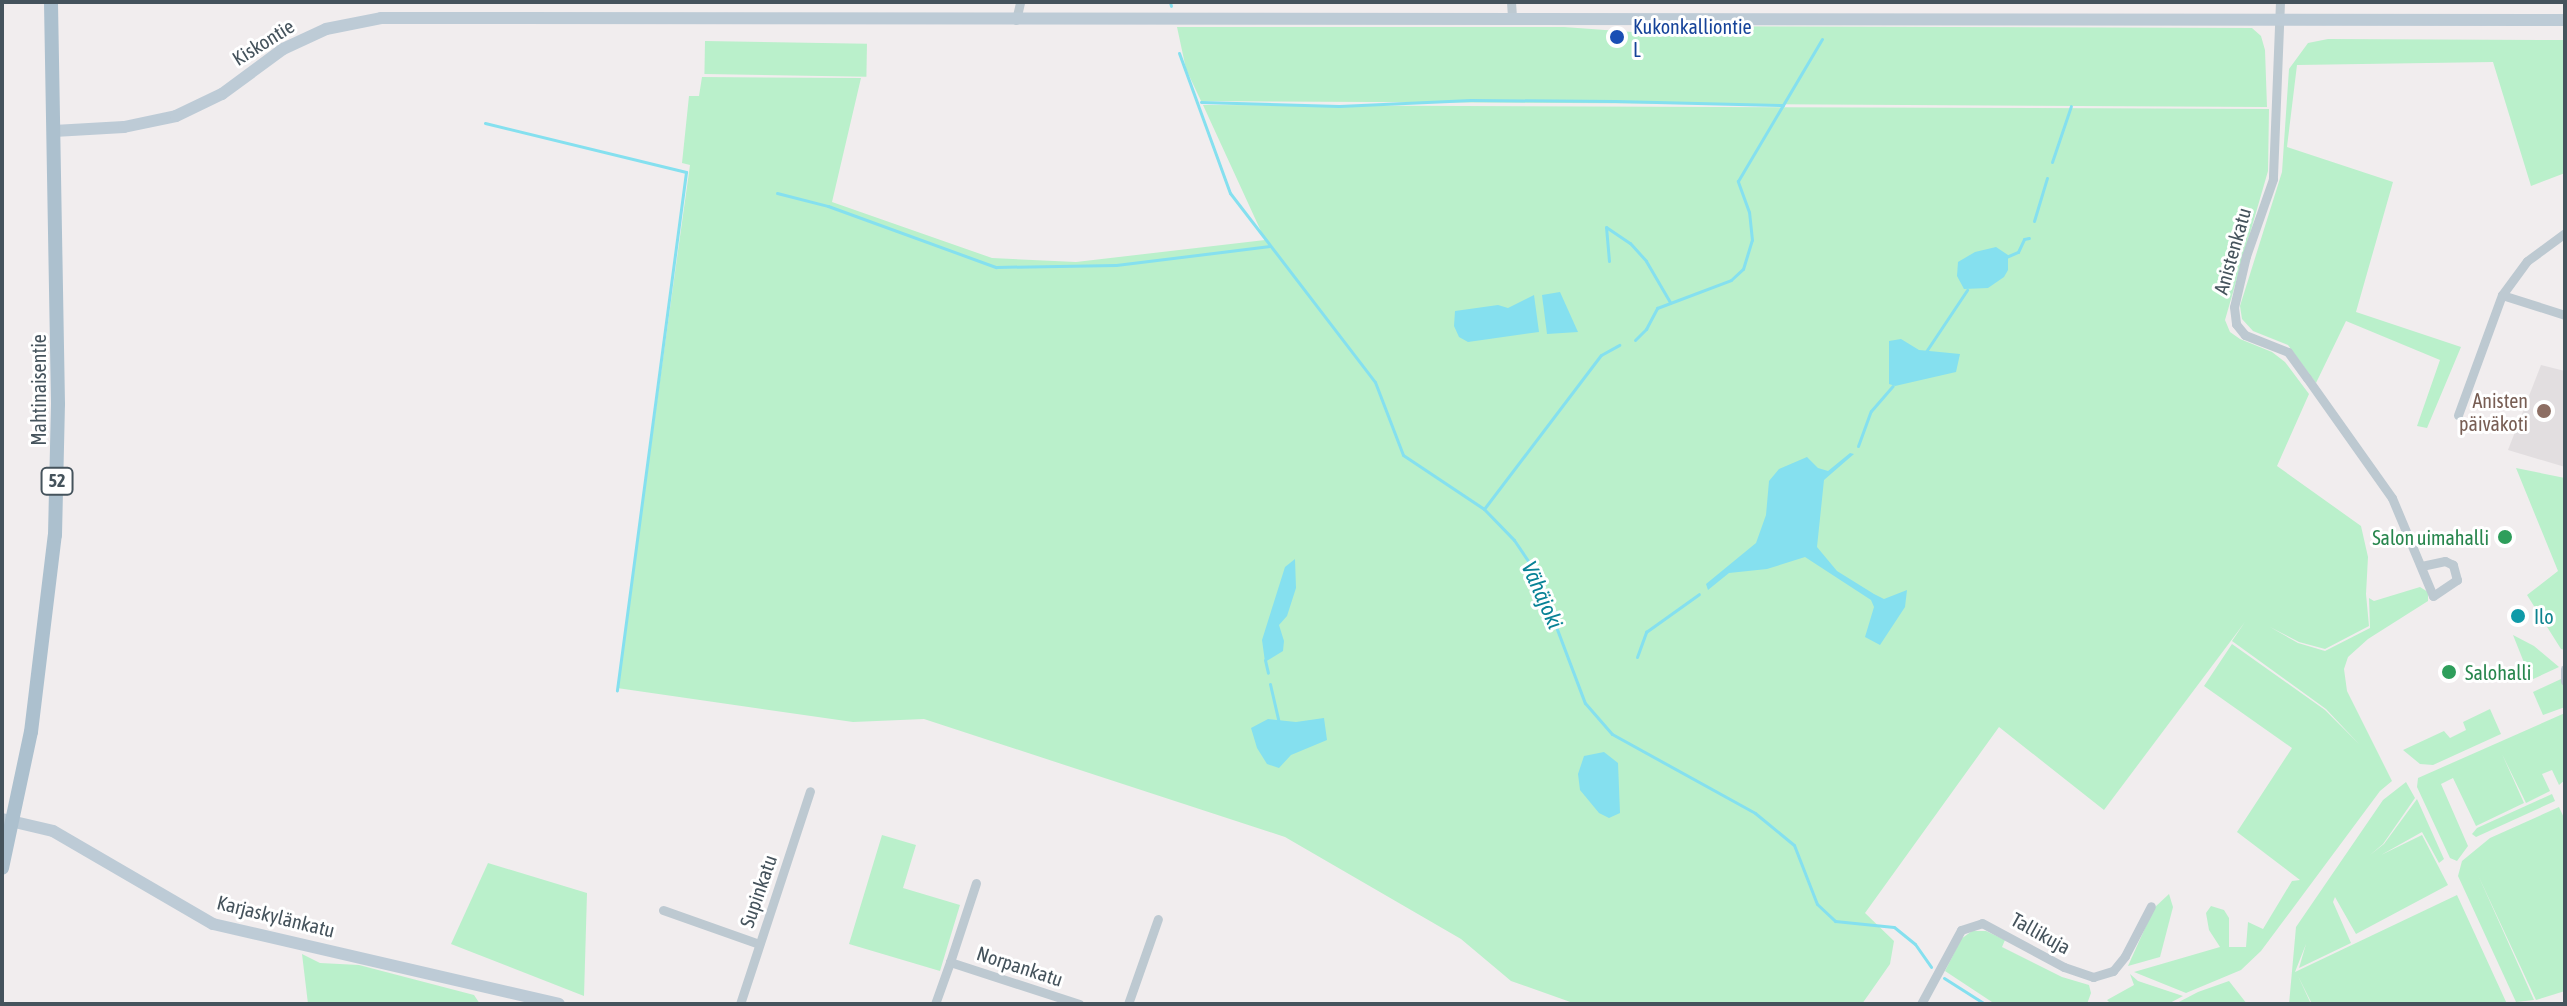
<!DOCTYPE html>
<html>
<head>
<meta charset="utf-8">
<style>
  body { margin:0 }
  #map { position:relative; width:2567px; height:1006px; overflow:hidden; background:#f1edee; font-family:"Asap Condensed",sans-serif }
  div>[style] { position:absolute }
  .education>* { inset:0; background:#e2dee0 }
  .green>* { inset:0; background:#baf0cb; transform-origin:0 0 }
  .water>* { inset:0; background:#85e0ef }
  .stream>* { height:3px; margin:-1.5px; padding:0 1.5px; transform-origin:1.5px; border-radius:1.5px; background:#85e0ef }
  .street>* { height:9px; margin:-4.5px; padding:0 4.5px; transform-origin:4.5px; border-radius:4.5px; background:#bdc9d1 }
  .secondary>* { height:12px; margin:-6px; padding:0 6px; transform-origin:6px; border-radius:6px; background:#bdcbd6 }
  .primary>* { height:14px; margin:-7px; padding:0 7px; transform-origin:7px; border-radius:7px; background:#acc0ce }
  .dots>* { width:22px; height:22px; translate:-50% -50%; box-sizing:border-box; border:4px solid #fff; border-radius:50% }
  span { translate:-50% -50%; white-space:nowrap; text-align:center; line-height:1.15; -webkit-text-stroke:6px #fff; paint-order:stroke }
  .shield-label span { padding:2px 6px; background:#fff; border:2px solid; border-radius:6px; -webkit-text-stroke-width:0 }
  .shield-label { font-size:18px; color:#45535c; font-weight:700 }
  .transit-label { font-size:20px; color:#164399 }
  .left { translate:0 -50%; text-align:left }
  .street-label { font-size:20px; color:#45535c }
  .education-label { font-size:20px; color:#785e54 }
  .right { translate:-100% -50%; text-align:right }
  .leisure-label { font-size:20px; color:#27864d }
  .culture-label { font-size:20px; color:#0d838f }
  .water-label { font-size:22px; color:#088296; font-style:italic }
  .frame { position:absolute; inset:0; border:4px solid #45535c; pointer-events:none }
</style>
</head>
<body>
<div id="map">
  <div class="education">
    <div style="clip-path:polygon(2541px 365px,2565px 371px,2565px 467px,2508px 450px)"></div>
  </div>
  <div class="green">
    <div style="clip-path:polygon(1645px 26px,2252px 28px,2261px 36px,2265px 50px,2267px 107px,1201px 101px,1186px 69px,1177px 27px,1564px 27px,1632px 32px)"></div>
    <div style="clip-path:polygon(2328px 39px,2565px 40px,2565px 173px,2531px 186px,2493px 62px,2297px 65px,2287px 147px,2393px 182px,2356px 312px,2461px 347px,2427px 428px,2417px 426px,2440px 360px,2346px 321px,2316px 383px,2288px 345px,2253px 331px,2242px 319px,2240px 306px,2282px 172px,2289px 69px,2308px 43px)"></div>
    <div style="left:705px;top:41px;width:162px;height:33px;rotate:1deg"></div>
    <div style="clip-path:polygon(702px 77px,861px 78px,832px 202px,992px 258px,1076px 262px,1265px 240px,1203px 105px,2269px 109px,2268px 171px,2225px 320px,2230px 332px,2240px 339px,2272px 352px,2285px 362px,2309px 394px,2277px 466px,2361px 526px,2368px 557px,2366px 594px,2369px 626px,2325px 649px,2299px 642px,2270px 627px,2298px 643px,2325px 651px,2370px 628px,2369px 598px,2374px 601px,2420px 587px,2428px 592px,2428px 601px,2368px 639px,2348px 657px,2344px 669px,2347px 691px,2392px 781px,2380px 791px,2261px 951px,2241px 970px,2186px 993px,2134px 972px,2220px 947px,2209px 930px,2206px 913px,2211px 906px,2224px 910px,2229px 918px,2229px 947px,2246px 947px,2248px 922px,2263px 929px,2292px 881px,2300px 880px,2237px 832px,2292px 748px,2204px 686px,2232px 644px,2325px 710px,2359px 744px,2326px 709px,2232px 641px,2245px 622px,2104px 810px,1999px 727px,1865px 913px,1894px 941px,1890px 964px,1862px 1004px,1576px 1004px,1511px 981px,1461px 939px,1285px 837px,924px 719px,853px 722px,617px 688px,690px 165px,682px 163px,689px 96px,699px 96px)"></div>
    <div style="clip-path:polygon(2516px 468px,2565px 478px,2565px 650px,2561px 649px,2527px 595px,2558px 571px)"></div>
    <div style="clip-path:polygon(2513px 635px,2534px 646px,2559px 667px,2531px 680px)"></div>
    <div style="clip-path:polygon(2561px 679px,2565px 687px,2565px 707px,2543px 715px,2533px 692px)"></div>
    <div style="clip-path:polygon(2490px 709px,2501px 734px,2433px 765px,2420px 764px,2403px 750px,2444px 731px,2450px 738px,2466px 730px,2463px 722px)"></div>
    <div style="clip-path:polygon(2565px 713px,2565px 780px,2559px 785px,2552px 770px,2542px 774px,2550px 791px,2526px 803px,2502px 754px,2524px 803px,2476px 826px,2453px 778px,2441px 784px,2468px 846px,2457px 861px,2450px 858px,2417px 787px,2418px 778px)"></div>
    <div style="clip-path:polygon(2406px 782px,2415px 798px,2383px 844px,2370px 855px,2384px 844px,2417px 799px,2444px 859px,2439px 863px,2422px 832px,2381px 855px,2422px 835px,2448px 885px,2356px 934px,2335px 897px,2333px 902px,2351px 943px,2299px 968px,2306px 944px,2295px 972px,2457px 895px,2507px 1004px,2312px 1004px,2298px 976px,2311px 1004px,2289px 1004px,2296px 927px,2383px 800px)"></div>
    <div style="clip-path:polygon(2552px 794px,2555px 801px,2476px 837px,2472px 834px,2477px 828px)"></div>
    <div style="clip-path:polygon(2559px 807px,2565px 820px,2565px 991px,2536px 1000px,2478px 875px,2534px 1000px,2516px 1002px,2458px 876px,2462px 861px,2490px 838px)"></div>
    <div style="clip-path:polygon(882px 835px,916px 845px,903px 888px,960px 905px,940px 971px,849px 944px)"></div>
    <div style="clip-path:polygon(488px 863px,587px 893px,584px 996px,451px 944px)"></div>
    <div style="clip-path:polygon(2169px 894px,2173px 907px,2160px 957px,2128px 966px,2154px 908px)"></div>
    <div style="clip-path:polygon(1972px 931px,1986px 931px,2005px 940px,2002px 947px,2062px 977px,2089px 985px,2091px 993px,2087px 1004px,1995px 1004px,1945px 971px,1961px 939px)"></div>
    <div style="clip-path:polygon(302px 954px,320px 963px,359px 965px,474px 995px,480px 1004px,308px 1004px)"></div>
    <div style="clip-path:polygon(2130px 974px,2138px 981px,2183px 996px,2168px 1004px,2111px 1004px,2107px 1000px,2134px 985px)"></div>
    <div style="clip-path:polygon(2229px 981px,2247px 1004px,2175px 1004px,2198px 992px)"></div>
  </div>
  <div class="water">
    <div style="clip-path:polygon(1996px 247px,2008px 255px,2008px 270px,2004px 277px,1988px 288px,1964px 289px,1957px 276px,1958px 262px,1975px 252px)"></div>
    <div style="clip-path:polygon(1560px 292px,1578px 332px,1547px 334px,1542px 295px)"></div>
    <div style="clip-path:polygon(1534px 295px,1539px 332px,1468px 342px,1459px 337px,1454px 326px,1455px 311px,1498px 305px,1508px 308px)"></div>
    <div style="clip-path:polygon(1901px 339px,1919px 350px,1960px 354px,1956px 372px,1895px 386px,1889px 384px,1889px 341px)"></div>
    <div style="clip-path:polygon(1850px 453px,1854px 454px,1824px 480px,1817px 547px,1837px 571px,1874px 594px,1884px 599px,1907px 590px,1905px 607px,1880px 645px,1865px 637px,1874px 607px,1871px 600px,1805px 557px,1767px 569px,1729px 573px,1708px 590px,1706px 584px,1756px 543px,1766px 515px,1769px 481px,1779px 469px,1807px 457px,1818px 468px,1828px 471px)"></div>
    <div style="clip-path:polygon(1295px 559px,1296px 588px,1287px 616px,1279px 625px,1284px 641px,1283px 651px,1265px 662px,1262px 640px,1285px 567px)"></div>
    <div style="clip-path:polygon(1324px 718px,1327px 740px,1291px 755px,1279px 768px,1267px 764px,1257px 748px,1251px 728px,1268px 719px,1296px 722px)"></div>
    <div style="clip-path:polygon(1604px 752px,1618px 763px,1620px 813px,1609px 818px,1599px 813px,1580px 790px,1578px 774px,1584px 756px)"></div>
  </div>
  <div class="stream">
    <div style="left:1170px;top:2px;width:4px;rotate:76deg"></div>
    <div style="left:1179px;top:53px;width:149px;rotate:70deg"></div>
    <div style="left:1230px;top:193px;width:238px;rotate:52.5deg"></div>
    <div style="left:1375px;top:382px;width:78px;rotate:69deg"></div>
    <div style="left:1403px;top:455px;width:97px;rotate:33.7deg"></div>
    <div style="left:1484px;top:509px;width:43px;rotate:45.9deg"></div>
    <div style="left:1514px;top:540px;width:37px;rotate:56deg"></div>
    <div style="left:1535px;top:571px;width:141px;rotate:69.3deg"></div>
    <div style="left:1585px;top:703px;width:41px;rotate:48.9deg"></div>
    <div style="left:1612px;top:734px;width:163px;rotate:28.9deg"></div>
    <div style="left:1755px;top:813px;width:50px;rotate:39.4deg"></div>
    <div style="left:1794px;top:845px;width:63px;rotate:68.7deg"></div>
    <div style="left:1817px;top:904px;width:25px;rotate:43deg"></div>
    <div style="left:1835px;top:921px;width:59px;rotate:5.8deg"></div>
    <div style="left:1894px;top:927px;width:27px;rotate:39deg"></div>
    <div style="left:1915px;top:944px;width:28px;rotate:55deg"></div>
    <div style="left:1201px;top:102px;width:138px;rotate:1.7deg"></div>
    <div style="left:1339px;top:106px;width:132px;rotate:-2.6deg"></div>
    <div style="left:1471px;top:100px;width:144px;rotate:0.4deg"></div>
    <div style="left:1615px;top:101px;width:168px;rotate:1.4deg"></div>
    <div style="left:485px;top:123px;width:207px;rotate:13.7deg"></div>
    <div style="left:686px;top:172px;width:523px;rotate:97.59deg"></div>
    <div style="left:2052px;top:162px;width:59px;rotate:-71.3deg"></div>
    <div style="left:777px;top:193px;width:53px;rotate:14.3deg"></div>
    <div style="left:828px;top:206px;width:179px;rotate:20deg"></div>
    <div style="left:996px;top:267px;width:120px;rotate:-1deg"></div>
    <div style="left:1116px;top:265px;width:155px;rotate:-7deg"></div>
    <div style="left:2034px;top:221px;width:45px;rotate:-73.2deg"></div>
    <div style="left:2006px;top:257px;width:13px;rotate:-23deg"></div>
    <div style="left:2018px;top:252px;width:14px;rotate:-65deg"></div>
    <div style="left:2024px;top:239px;width:5px;rotate:-11deg"></div>
    <div style="left:1609px;top:261px;width:34px;rotate:-95deg"></div>
    <div style="left:1606px;top:227px;width:29px;rotate:34deg"></div>
    <div style="left:1630px;top:243px;width:24px;rotate:48deg"></div>
    <div style="left:1646px;top:261px;width:48px;rotate:59.7deg"></div>
    <div style="left:1635px;top:340px;width:16px;rotate:-45deg"></div>
    <div style="left:1646px;top:329px;width:24px;rotate:-62deg"></div>
    <div style="left:1657px;top:308px;width:79px;rotate:-20.7deg"></div>
    <div style="left:1731px;top:280px;width:16px;rotate:-43deg"></div>
    <div style="left:1743px;top:269px;width:30px;rotate:-73deg"></div>
    <div style="left:1752px;top:240px;width:28px;rotate:-96deg"></div>
    <div style="left:1749px;top:212px;width:33px;rotate:-110deg"></div>
    <div style="left:1738px;top:181px;width:165px;rotate:-59.4deg"></div>
    <div style="left:1925px;top:353px;width:76px;rotate:-56.3deg"></div>
    <div style="left:1858px;top:446px;width:37px;rotate:-70deg"></div>
    <div style="left:1871px;top:411px;width:33px;rotate:-49deg"></div>
    <div style="left:1484px;top:509px;width:193px;rotate:-52.8deg"></div>
    <div style="left:1601px;top:355px;width:21px;rotate:-29deg"></div>
    <div style="left:1637px;top:657px;width:27px;rotate:-70deg"></div>
    <div style="left:1646px;top:632px;width:65px;rotate:-35.6deg"></div>
    <div style="left:1265px;top:660px;width:13px;rotate:77deg"></div>
    <div style="left:1270px;top:684px;width:37px;rotate:77deg"></div>
    <div style="left:1944px;top:978px;width:49px;rotate:32.4deg"></div>
  </div>
  <div class="street">
    <div style="left:1511px;top:2px;width:16px;rotate:86deg"></div>
    <div style="left:2280px;top:2px;width:177px;rotate:92.3deg"></div>
    <div style="left:2273px;top:179px;width:82px;rotate:109.3deg"></div>
    <div style="left:2246px;top:256px;width:52px;rotate:103.2deg"></div>
    <div style="left:2234px;top:307px;width:17px;rotate:83deg"></div>
    <div style="left:2236px;top:324px;width:14px;rotate:51deg"></div>
    <div style="left:2245px;top:335px;width:46px;rotate:21.6deg"></div>
    <div style="left:2288px;top:352px;width:32px;rotate:54deg"></div>
    <div style="left:2307px;top:378px;width:147px;rotate:54.7deg"></div>
    <div style="left:2392px;top:498px;width:106px;rotate:67.3deg"></div>
    <div style="left:2433px;top:596px;width:29px;rotate:-34deg"></div>
    <div style="left:2457px;top:580px;width:16px;rotate:-105deg"></div>
    <div style="left:2453px;top:565px;width:9px;rotate:-153deg"></div>
    <div style="left:2445px;top:561px;width:24px;rotate:168deg"></div>
    <div style="left:1016px;top:20px;width:18px;rotate:-77deg"></div>
    <div style="left:2502px;top:295px;width:66px;rotate:17.6deg"></div>
    <div style="left:2458px;top:415px;width:128px;rotate:-69.9deg"></div>
    <div style="left:2502px;top:295px;width:42px;rotate:-53.7deg"></div>
    <div style="left:2527px;top:261px;width:47px;rotate:-36.4deg"></div>
    <div style="left:2565px;top:669px;width:12px;rotate:90deg"></div>
    <div style="left:976px;top:883px;width:83px;rotate:108.2deg"></div>
    <div style="left:950px;top:962px;width:136px;rotate:18deg"></div>
    <div style="left:663px;top:910px;width:102px;rotate:19.5deg"></div>
    <div style="left:740px;top:1004px;width:224px;rotate:-71.8deg"></div>
    <div style="left:935px;top:1004px;width:45px;rotate:-70.3deg"></div>
    <div style="left:1128px;top:1004px;width:90px;rotate:-70.6deg"></div>
    <div style="left:1921px;top:1004px;width:84px;rotate:-61.6deg"></div>
    <div style="left:1961px;top:930px;width:22px;rotate:-18deg"></div>
    <div style="left:1982px;top:923px;width:93px;rotate:28.2deg"></div>
    <div style="left:2064px;top:967px;width:31px;rotate:19deg"></div>
    <div style="left:2093px;top:977px;width:21px;rotate:-17deg"></div>
    <div style="left:2113px;top:971px;width:19px;rotate:-51deg"></div>
    <div style="left:2125px;top:956px;width:56px;rotate:-62.5deg"></div>
  </div>
  <div class="secondary">
    <div style="left:54px;top:131px;width:70px;rotate:-3.3deg"></div>
    <div style="left:124px;top:127px;width:53px;rotate:-11.9deg"></div>
    <div style="left:176px;top:116px;width:51px;rotate:-25.6deg"></div>
    <div style="left:222px;top:94px;width:76px;rotate:-36.4deg"></div>
    <div style="left:283px;top:49px;width:47px;rotate:-24.9deg"></div>
    <div style="left:326px;top:29px;width:56px;rotate:-11.3deg"></div>
    <div style="left:381px;top:18px;width:2184px;rotate:0.05deg"></div>
    <div style="left:2px;top:819px;width:52px;rotate:13.2deg"></div>
    <div style="left:53px;top:831px;width:185px;rotate:30.2deg"></div>
    <div style="left:213px;top:924px;width:355px;rotate:13deg"></div>
  </div>
  <div class="primary">
    <div style="left:2px;top:868px;width:139px;rotate:-78deg"></div>
    <div style="left:31px;top:732px;width:198px;rotate:-83.1deg"></div>
    <div style="left:55px;top:535px;width:131px;rotate:-88.7deg"></div>
    <div style="left:58px;top:404px;width:402px;rotate:-91deg"></div>
  </div>
  <div class="dots">
    <div style="left:1617px;top:37px;background:#1a4fb4"></div>
    <div style="left:2544px;top:411px;background:#8d6e63"></div>
    <div style="left:2505px;top:537px;background:#2e9e5b"></div>
    <div style="left:2518px;top:616px;background:#0f9aa8"></div>
    <div style="left:2449px;top:672px;background:#2e9e5b"></div>
  </div>
  <div class="shield-label">
    <span style="left:57px;top:481px">52</span>
  </div>
  <div class="transit-label">
    <span class="left" style="left:1633px;top:38px">Kukonkalliontie<br>L</span>
  </div>
  <div class="street-label">
    <span style="left:263px;top:42px;rotate:-32deg">Kiskontie</span>
    <span style="left:2232px;top:251px;rotate:-74deg">Anistenkatu</span>
    <span style="left:38px;top:390px;rotate:-90deg">Mahtinaisentie</span>
    <span style="left:758px;top:891px;rotate:-71deg">Supinkatu</span>
    <span style="left:276px;top:916px;rotate:14deg">Karjaskylänkatu</span>
    <span style="left:2041px;top:933px;rotate:29deg">Tallikuja</span>
    <span style="left:1020px;top:966px;rotate:18deg">Norpankatu</span>
  </div>
  <div class="education-label">
    <span class="right" style="left:2528px;top:412px">Anisten<br>päiväkoti</span>
  </div>
  <div class="leisure-label">
    <span class="right" style="left:2489px;top:537px">Salon uimahalli</span>
    <span class="left" style="left:2465px;top:672px">Salohalli</span>
  </div>
  <div class="culture-label">
    <span class="left" style="left:2534px;top:616px">Ilo</span>
  </div>
  <div class="water-label">
    <span style="left:1542px;top:595px;rotate:66deg">Vähäjoki</span>
  </div>
  <div class="frame"></div>
</div>
</body>
</html>
